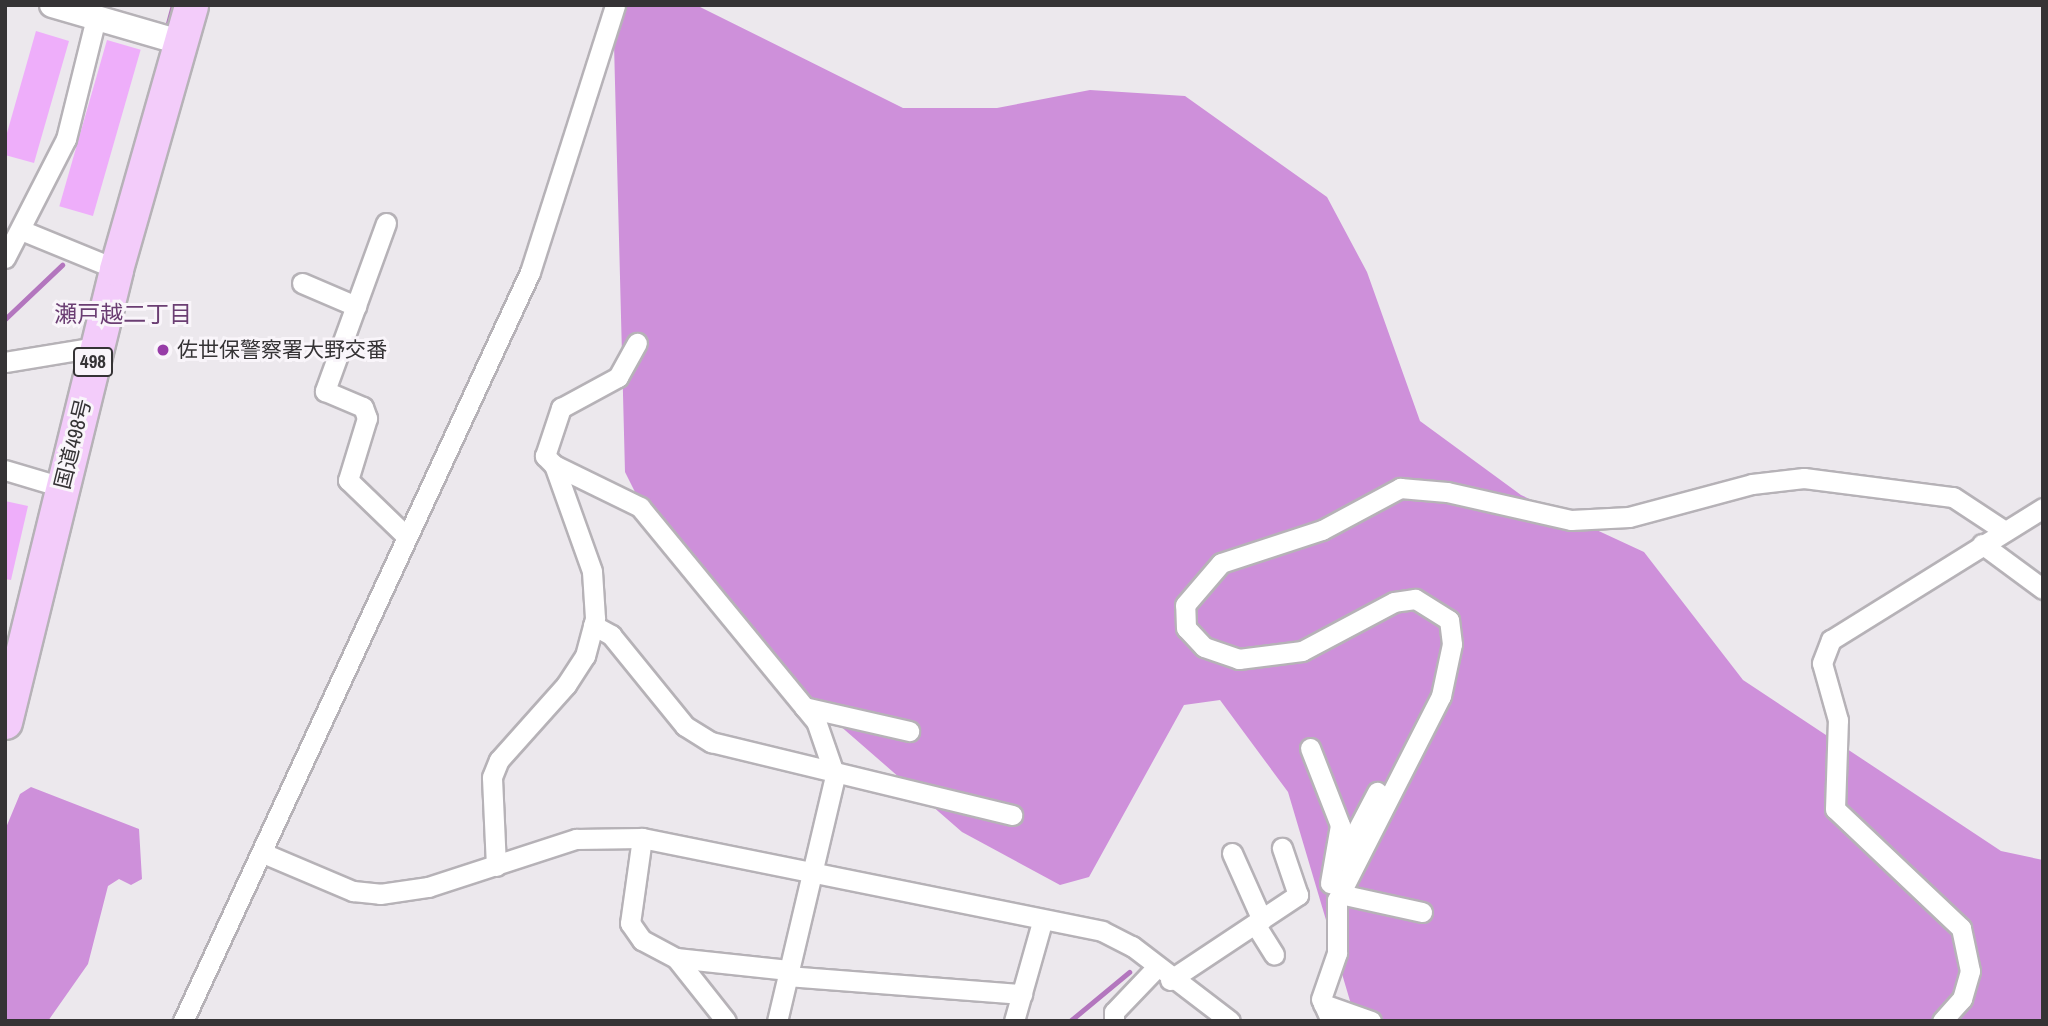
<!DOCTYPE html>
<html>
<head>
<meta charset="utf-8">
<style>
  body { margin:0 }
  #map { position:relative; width:2048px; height:1026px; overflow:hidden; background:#ece8ed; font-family:"Archivo Narrow","Noto Sans JP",sans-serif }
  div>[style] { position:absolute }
  .forest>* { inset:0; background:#ce90da }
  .stream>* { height:5px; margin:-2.5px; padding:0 2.5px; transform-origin:2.5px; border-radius:2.5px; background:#b376be }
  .building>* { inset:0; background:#eeaefa; transform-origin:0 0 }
  .roads { filter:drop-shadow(2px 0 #b6b2b7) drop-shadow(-2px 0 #b6b2b7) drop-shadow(0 2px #b6b2b7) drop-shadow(0 -2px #b6b2b7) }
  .minor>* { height:19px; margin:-9.5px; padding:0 9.5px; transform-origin:9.5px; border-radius:9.5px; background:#fff }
  .tertiary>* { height:24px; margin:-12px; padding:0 12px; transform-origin:12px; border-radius:12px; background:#fff }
  .trunk>* { height:33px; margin:-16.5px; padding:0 16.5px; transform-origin:16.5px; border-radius:16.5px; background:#f3ccfa }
  .dots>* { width:19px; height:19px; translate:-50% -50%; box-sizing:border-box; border:4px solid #f9f5fa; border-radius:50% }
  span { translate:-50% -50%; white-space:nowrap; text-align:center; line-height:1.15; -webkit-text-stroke:6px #f9f5fa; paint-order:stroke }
  .shield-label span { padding:2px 5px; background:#f9f5fa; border:2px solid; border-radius:5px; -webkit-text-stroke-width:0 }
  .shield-label { font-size:19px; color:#353335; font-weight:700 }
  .poi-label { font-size:21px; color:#353335 }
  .left { translate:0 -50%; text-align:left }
  .street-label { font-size:21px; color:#353335 }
  .neighbourhood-label { font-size:23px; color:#6b3e73 }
  .frame { position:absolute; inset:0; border:7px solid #353335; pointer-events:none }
</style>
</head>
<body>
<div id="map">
  <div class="forest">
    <div style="clip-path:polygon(613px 5px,696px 5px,903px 108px,997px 108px,1090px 90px,1185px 96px,1327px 197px,1367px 272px,1420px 421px,1521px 495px,1644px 552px,1743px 680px,2001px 851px,2043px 860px,2043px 1021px,1356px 1021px,1288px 792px,1220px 700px,1184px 705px,1089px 877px,1060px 885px,962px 832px,815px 704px,660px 542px,625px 472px)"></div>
    <div style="clip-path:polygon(31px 787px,139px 829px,142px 879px,131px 885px,119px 879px,108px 886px,88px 964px,48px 1021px,5px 1021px,5px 830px,20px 794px)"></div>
  </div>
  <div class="stream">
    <div style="left:167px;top:27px;width:23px;rotate:-75deg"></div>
    <div style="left:5px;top:319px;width:79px;rotate:-43.5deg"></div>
    <div style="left:1070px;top:1021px;width:77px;rotate:-39.7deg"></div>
  </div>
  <div class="building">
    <div style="clip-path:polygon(36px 31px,69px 41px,34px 163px,5px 155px,5px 140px)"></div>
    <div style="left:107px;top:40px;width:35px;height:173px;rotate:16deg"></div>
    <div style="clip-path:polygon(5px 501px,28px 506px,11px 580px,5px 579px)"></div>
  </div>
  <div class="roads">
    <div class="minor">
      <div style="left:386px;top:223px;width:179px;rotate:110deg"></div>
      <div style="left:325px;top:391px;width:41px;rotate:22.8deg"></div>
      <div style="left:363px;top:407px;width:12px;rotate:70deg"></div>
      <div style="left:367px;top:418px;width:65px;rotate:107deg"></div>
      <div style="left:348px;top:480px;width:81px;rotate:44deg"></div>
      <div style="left:21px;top:230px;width:103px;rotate:22.3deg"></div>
      <div style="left:5px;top:258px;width:134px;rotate:-62.9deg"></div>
      <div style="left:66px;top:139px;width:125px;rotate:-76.1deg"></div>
      <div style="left:302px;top:283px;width:59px;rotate:23.1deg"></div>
      <div style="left:5px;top:362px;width:93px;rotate:-9.3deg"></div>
      <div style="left:554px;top:465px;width:13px;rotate:-135deg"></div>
      <div style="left:545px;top:456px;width:51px;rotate:-71.6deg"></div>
      <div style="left:561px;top:408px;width:65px;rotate:-28.5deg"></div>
      <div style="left:618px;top:377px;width:39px;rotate:-61deg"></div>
      <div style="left:5px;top:470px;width:59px;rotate:16.6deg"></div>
      <div style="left:1982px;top:544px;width:76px;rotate:36.4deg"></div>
      <div style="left:593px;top:625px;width:21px;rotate:29deg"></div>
      <div style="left:611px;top:635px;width:117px;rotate:50.9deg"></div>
      <div style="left:685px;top:726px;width:31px;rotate:32deg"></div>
      <div style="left:711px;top:742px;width:310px;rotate:13.6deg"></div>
      <div style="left:804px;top:707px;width:108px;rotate:12.9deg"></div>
      <div style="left:1310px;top:748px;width:83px;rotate:68.7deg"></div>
      <div style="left:1340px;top:825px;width:59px;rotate:99.8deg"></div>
      <div style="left:642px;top:838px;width:86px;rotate:98deg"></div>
      <div style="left:630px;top:923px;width:21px;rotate:55deg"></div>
      <div style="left:642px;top:940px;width:38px;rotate:28deg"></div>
      <div style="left:676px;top:958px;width:80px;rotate:51.6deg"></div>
      <div style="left:263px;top:853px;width:98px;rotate:22.9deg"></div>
      <div style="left:353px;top:891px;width:27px;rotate:6deg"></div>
      <div style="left:380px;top:894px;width:49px;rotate:-8.3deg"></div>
      <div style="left:428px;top:887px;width:156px;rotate:-18deg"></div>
      <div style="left:576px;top:839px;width:66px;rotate:-0.9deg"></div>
      <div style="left:642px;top:838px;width:469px;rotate:11.4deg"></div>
      <div style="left:1102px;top:931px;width:34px;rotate:27deg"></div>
      <div style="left:1132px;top:946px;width:123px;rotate:37.4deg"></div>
      <div style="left:1232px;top:853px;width:73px;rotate:65.9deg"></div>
      <div style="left:1341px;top:861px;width:78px;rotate:-62.4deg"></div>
      <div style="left:496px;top:866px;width:89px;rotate:-92.6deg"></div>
      <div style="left:492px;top:777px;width:18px;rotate:-68deg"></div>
      <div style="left:499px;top:760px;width:101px;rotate:-48.2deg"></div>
      <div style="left:566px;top:685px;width:35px;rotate:-57deg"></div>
      <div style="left:585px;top:656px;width:39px;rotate:-75deg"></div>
      <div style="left:595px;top:618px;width:47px;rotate:-93.7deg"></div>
      <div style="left:592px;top:571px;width:113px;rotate:-109.7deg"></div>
      <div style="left:554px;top:465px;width:96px;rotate:26deg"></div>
      <div style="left:640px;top:507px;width:277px;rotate:50.6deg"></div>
      <div style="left:816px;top:721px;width:58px;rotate:70.9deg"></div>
      <div style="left:835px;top:776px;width:252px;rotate:103.3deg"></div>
      <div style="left:1340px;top:894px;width:84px;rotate:12.4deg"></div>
      <div style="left:1255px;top:924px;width:36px;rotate:58deg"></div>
      <div style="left:676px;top:958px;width:113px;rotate:6.1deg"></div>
      <div style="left:787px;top:976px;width:236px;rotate:4.4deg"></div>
      <div style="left:1170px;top:980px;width:154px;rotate:-33.6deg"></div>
      <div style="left:1298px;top:895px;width:50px;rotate:-108.8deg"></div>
      <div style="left:1323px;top:1004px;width:51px;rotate:19.5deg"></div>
      <div style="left:183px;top:1021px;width:825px;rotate:-65.14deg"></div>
      <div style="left:530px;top:272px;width:280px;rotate:-72.3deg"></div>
      <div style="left:1014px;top:1021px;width:103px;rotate:-74.2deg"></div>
      <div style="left:1114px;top:1021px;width:9px;rotate:-90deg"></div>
      <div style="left:1114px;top:1012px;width:61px;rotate:-46.3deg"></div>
      <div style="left:1331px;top:1021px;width:24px;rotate:-114deg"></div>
      <div style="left:1321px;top:999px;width:49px;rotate:-70.8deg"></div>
      <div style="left:1337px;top:953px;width:53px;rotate:-90deg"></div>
      <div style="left:1337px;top:900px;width:229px;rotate:-63deg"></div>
      <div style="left:1441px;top:696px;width:53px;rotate:-78.1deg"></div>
      <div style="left:1452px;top:644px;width:24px;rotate:-97deg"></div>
      <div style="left:1449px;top:620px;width:40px;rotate:-148deg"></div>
      <div style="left:1415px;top:599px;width:21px;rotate:172deg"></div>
      <div style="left:1394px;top:602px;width:104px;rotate:152deg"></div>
      <div style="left:1302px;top:651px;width:64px;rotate:172.8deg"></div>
      <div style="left:1239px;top:659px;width:37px;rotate:-161deg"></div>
      <div style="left:1204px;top:647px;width:26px;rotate:-133deg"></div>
      <div style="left:1186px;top:628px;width:23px;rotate:-92deg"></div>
      <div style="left:1185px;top:605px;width:55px;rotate:-49.4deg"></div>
      <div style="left:1221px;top:563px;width:106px;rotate:-18.1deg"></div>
      <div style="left:1322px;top:530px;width:89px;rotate:-28.3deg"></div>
      <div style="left:1400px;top:488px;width:47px;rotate:4.9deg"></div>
      <div style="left:1447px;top:492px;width:127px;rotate:12.7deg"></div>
      <div style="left:1571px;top:520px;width:58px;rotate:-3deg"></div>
      <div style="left:1629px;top:517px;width:127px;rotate:-15deg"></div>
      <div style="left:1752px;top:484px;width:52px;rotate:-6.6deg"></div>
      <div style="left:1804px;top:478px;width:150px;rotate:7.3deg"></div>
      <div style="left:1953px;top:497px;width:60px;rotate:33.4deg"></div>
      <div style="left:1942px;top:1021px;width:30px;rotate:-48deg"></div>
      <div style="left:1962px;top:999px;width:29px;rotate:-74deg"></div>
      <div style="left:1970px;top:971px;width:44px;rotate:-101.8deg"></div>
      <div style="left:1961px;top:928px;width:173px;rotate:-136.6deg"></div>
      <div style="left:1835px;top:809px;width:89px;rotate:-88.1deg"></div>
      <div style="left:1838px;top:720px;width:59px;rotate:-105.7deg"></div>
      <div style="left:1822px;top:663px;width:25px;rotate:-69deg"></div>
      <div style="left:1831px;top:640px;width:250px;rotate:-31.9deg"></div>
    </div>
    <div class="tertiary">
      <div style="left:52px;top:5px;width:132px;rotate:16.2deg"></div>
    </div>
    <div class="trunk">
      <div style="left:5px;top:722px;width:466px;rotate:-76.2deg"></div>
      <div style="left:116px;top:269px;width:274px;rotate:-74.1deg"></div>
    </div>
  </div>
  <div class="dots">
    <div style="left:163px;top:350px;background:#973ca7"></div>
  </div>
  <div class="shield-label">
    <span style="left:93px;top:362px">498</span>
  </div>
  <div class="poi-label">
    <span class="left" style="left:177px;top:350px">佐世保警察署大野交番</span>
  </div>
  <div class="street-label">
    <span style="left:73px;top:444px;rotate:-76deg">国道498号</span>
  </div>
  <div class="neighbourhood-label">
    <span style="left:123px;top:314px">瀬戸越二丁目</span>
  </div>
  <div class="frame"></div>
</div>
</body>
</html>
